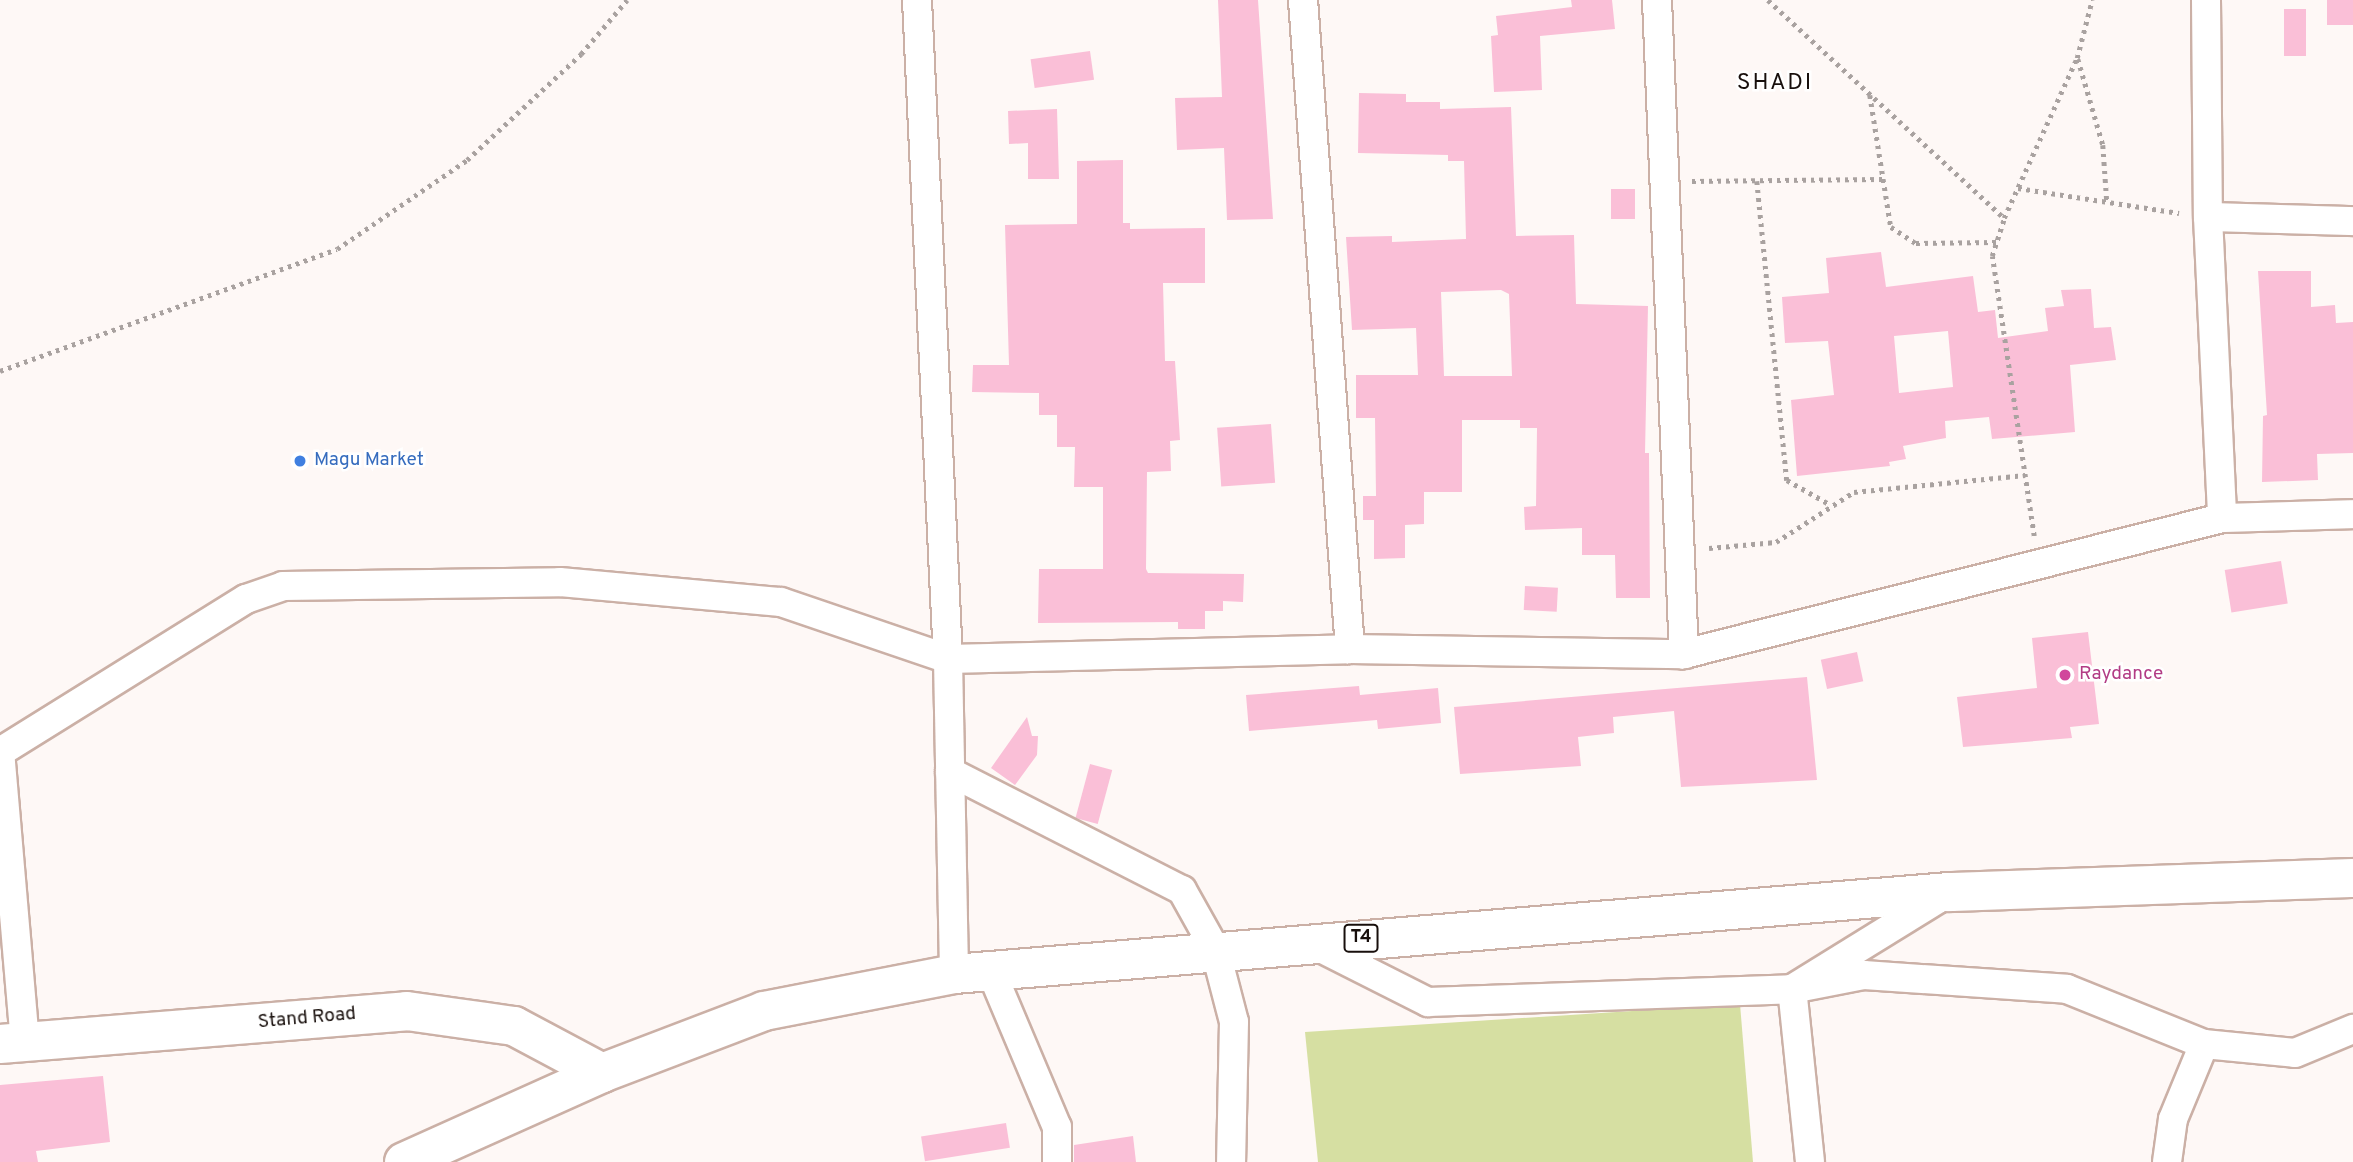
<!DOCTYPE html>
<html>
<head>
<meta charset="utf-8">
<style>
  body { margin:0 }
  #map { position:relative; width:2353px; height:1162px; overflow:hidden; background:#fef8f6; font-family:Overpass,sans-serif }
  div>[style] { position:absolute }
  .green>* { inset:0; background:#d6dfa2 }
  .building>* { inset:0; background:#fabfd7; transform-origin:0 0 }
  .path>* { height:4.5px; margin-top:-2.25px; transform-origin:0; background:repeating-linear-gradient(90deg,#a9a2a0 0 3.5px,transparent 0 8.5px) }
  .roads { filter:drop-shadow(2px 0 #cbb0a6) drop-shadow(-2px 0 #cbb0a6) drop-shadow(0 2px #cbb0a6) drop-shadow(0 -2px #cbb0a6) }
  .street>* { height:28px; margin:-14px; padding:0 14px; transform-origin:14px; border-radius:14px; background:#fff }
  .secondary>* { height:38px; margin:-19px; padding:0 19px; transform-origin:19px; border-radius:19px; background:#fff }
  .highway>* { height:38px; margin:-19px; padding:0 19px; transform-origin:19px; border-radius:19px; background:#fff }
  .dots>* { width:19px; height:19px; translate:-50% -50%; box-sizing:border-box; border:4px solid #fff; border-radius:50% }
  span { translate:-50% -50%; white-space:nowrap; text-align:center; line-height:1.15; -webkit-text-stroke:5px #fff; paint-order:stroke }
  .shield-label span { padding:2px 5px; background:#fff; border:2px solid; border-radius:5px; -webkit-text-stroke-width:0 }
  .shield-label { font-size:18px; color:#180f0c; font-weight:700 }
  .shop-label { font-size:19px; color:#366cbe }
  .left { translate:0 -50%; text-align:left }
  .hotel-label { font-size:19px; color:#b23c85 }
  .street-label { font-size:19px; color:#180f0c }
  .quarter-label { font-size:23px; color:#180f0c; letter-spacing:2px }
</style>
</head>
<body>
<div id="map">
  <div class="green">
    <div style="clip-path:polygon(1740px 1004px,1753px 1162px,1318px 1162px,1305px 1032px)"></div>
  </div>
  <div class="building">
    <div style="clip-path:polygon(1218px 0,1258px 0,1273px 219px,1227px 220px,1224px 148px,1177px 150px,1175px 98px,1222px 97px)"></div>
    <div style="clip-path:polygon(1571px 0,1612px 0,1615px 29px,1540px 36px,1542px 90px,1494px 92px,1491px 36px,1498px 35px,1496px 16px,1572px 7px)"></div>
    <div style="left:2327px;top:0;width:26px;height:25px"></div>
    <div style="left:2284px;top:9px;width:22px;height:47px"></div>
    <div style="left:1090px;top:51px;width:29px;height:60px;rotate:82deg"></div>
    <div style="clip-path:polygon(evenodd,1359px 93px,1406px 94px,1406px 102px,1440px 102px,1440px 109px,1511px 107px,1516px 236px,1574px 235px,1576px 304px,1648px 306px,1645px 453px,1649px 453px,1650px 598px,1616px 598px,1615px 555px,1582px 555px,1582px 528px,1525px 530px,1524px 507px,1536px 506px,1537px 428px,1520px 428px,1520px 420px,1462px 420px,1462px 492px,1424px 492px,1424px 524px,1405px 525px,1405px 558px,1374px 559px,1374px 520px,1363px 520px,1363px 496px,1376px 496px,1375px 418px,1356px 418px,1356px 375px,1418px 375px,1416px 328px,1352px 330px,1346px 237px,1392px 236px,1392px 242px,1466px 239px,1464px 161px,1448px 161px,1448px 155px,1358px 153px,1359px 93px,1501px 290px,1509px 294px,1512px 376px,1444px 376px,1441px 292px,1501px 290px)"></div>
    <div style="clip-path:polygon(1057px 109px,1059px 179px,1028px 179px,1028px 143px,1009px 144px,1008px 111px)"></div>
    <div style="clip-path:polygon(1123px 160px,1123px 223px,1130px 223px,1130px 229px,1205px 228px,1205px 283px,1163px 283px,1165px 361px,1175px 361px,1180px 440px,1170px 441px,1171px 471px,1147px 472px,1146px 569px,1148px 573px,1244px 574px,1243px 602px,1223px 601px,1223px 611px,1205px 611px,1205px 629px,1178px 629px,1178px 622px,1038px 623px,1039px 569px,1103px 569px,1103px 487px,1074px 487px,1075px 447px,1057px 447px,1057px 415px,1039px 415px,1039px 393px,972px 392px,973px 365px,1009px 365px,1005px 225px,1077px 224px,1077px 161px)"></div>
    <div style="left:1635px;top:189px;width:30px;height:24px;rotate:90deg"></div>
    <div style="clip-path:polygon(evenodd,1881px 252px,1886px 287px,1973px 276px,1978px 312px,1995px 310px,1998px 338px,2048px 331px,2045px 308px,2064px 306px,2061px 290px,2091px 289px,2094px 328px,2111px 327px,2116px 360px,2070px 365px,2075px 432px,1992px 439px,1989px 417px,1945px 421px,1946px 438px,1903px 446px,1906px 459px,1889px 462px,1890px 466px,1797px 476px,1791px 400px,1834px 395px,1828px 341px,1785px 343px,1782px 297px,1829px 293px,1826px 258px,1881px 252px,1948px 331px,1953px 387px,1899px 393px,1894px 336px,1948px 331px)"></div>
    <div style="clip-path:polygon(2258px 271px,2311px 271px,2311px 307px,2335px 305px,2336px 323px,2353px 322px,2353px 453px,2317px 454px,2318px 480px,2262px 482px,2263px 416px,2267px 415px)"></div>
    <div style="left:1271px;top:424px;width:59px;height:54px;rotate:86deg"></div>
    <div style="left:2281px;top:561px;width:43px;height:57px;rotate:81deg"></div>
    <div style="left:1525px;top:586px;width:33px;height:24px;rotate:3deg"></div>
    <div style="clip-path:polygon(2088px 632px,2099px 724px,2070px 727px,2072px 738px,1963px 747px,1957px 697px,2037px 688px,2032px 638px)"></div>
    <div style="left:1857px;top:652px;width:30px;height:37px;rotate:78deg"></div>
    <div style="clip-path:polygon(1807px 677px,1817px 780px,1681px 787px,1674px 711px,1613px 717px,1614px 733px,1578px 737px,1581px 766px,1460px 774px,1454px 707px)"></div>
    <div style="clip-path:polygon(1359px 686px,1360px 695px,1438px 688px,1441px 723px,1378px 729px,1377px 720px,1249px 731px,1246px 695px)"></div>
    <div style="clip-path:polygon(1027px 717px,1032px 736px,1038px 736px,1037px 755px,1015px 785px,991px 768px)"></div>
    <div style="left:1090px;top:764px;width:23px;height:56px;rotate:15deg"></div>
    <div style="clip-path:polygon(103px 1076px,110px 1142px,36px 1151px,38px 1162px,0 1162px,0 1085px)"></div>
    <div style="left:1006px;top:1123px;width:25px;height:86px;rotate:81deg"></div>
    <div style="clip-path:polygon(1133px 1136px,1136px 1162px,1074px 1162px,1074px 1145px)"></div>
  </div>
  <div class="path">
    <div style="left:1768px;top:0;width:321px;rotate:42.7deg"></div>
    <div style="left:2078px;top:59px;width:90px;rotate:73.8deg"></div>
    <div style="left:2103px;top:145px;width:57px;rotate:86deg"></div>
    <div style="left:1870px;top:95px;width:134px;rotate:81deg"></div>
    <div style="left:1891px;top:227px;width:30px;rotate:33deg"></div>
    <div style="left:1916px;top:243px;width:80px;rotate:-0.7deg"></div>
    <div style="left:1692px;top:181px;width:191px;rotate:-0.6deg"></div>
    <div style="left:1757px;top:181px;width:301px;rotate:84.3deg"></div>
    <div style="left:1787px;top:480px;width:48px;rotate:29.7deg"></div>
    <div style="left:2018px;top:188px;width:163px;rotate:8.8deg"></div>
    <div style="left:0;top:371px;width:358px;rotate:-19.9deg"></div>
    <div style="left:337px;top:249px;width:158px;rotate:-34.4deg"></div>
    <div style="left:467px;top:160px;width:156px;rotate:-42.9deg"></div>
    <div style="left:581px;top:54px;width:71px;rotate:-49.6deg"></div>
    <div style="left:2034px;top:536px;width:283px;rotate:-98.5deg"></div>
    <div style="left:1992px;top:256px;width:40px;rotate:-72deg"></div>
    <div style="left:2004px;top:218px;width:176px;rotate:-65.5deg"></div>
    <div style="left:2077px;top:58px;width:60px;rotate:-75.5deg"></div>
    <div style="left:1709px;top:548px;width:67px;rotate:-5.1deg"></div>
    <div style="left:1776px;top:542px;width:93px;rotate:-32.7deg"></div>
    <div style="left:1854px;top:492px;width:172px;rotate:-5.7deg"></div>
  </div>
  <div class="roads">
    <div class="street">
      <div style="left:917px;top:0;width:660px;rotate:87.31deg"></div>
      <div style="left:948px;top:659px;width:315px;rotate:88.9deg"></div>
      <div style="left:1303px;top:0;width:651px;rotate:85.86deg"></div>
      <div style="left:1657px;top:0;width:655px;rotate:87.64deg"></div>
      <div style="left:2206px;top:0;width:217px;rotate:89.5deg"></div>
      <div style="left:2208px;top:217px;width:301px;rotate:87.3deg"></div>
      <div style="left:2208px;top:217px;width:145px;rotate:1.6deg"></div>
      <div style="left:0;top:751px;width:292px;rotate:85.1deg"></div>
      <div style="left:0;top:752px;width:290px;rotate:-31.9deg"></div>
      <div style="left:246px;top:599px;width:39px;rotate:-19deg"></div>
      <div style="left:283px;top:586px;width:277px;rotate:-0.8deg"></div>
      <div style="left:560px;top:582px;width:222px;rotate:5.2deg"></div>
      <div style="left:781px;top:602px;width:176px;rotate:18.8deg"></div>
      <div style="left:948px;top:659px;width:402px;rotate:-1.4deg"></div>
      <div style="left:1350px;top:649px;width:334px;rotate:0.9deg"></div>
      <div style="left:1684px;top:654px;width:555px;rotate:-14.19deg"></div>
      <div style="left:2222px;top:518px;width:131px;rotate:-1.7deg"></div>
      <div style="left:950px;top:772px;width:260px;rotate:27deg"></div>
      <div style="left:1182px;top:890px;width:68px;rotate:60.8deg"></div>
      <div style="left:1215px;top:949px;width:75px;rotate:75.4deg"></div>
      <div style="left:1234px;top:1022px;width:140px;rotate:91.2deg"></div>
      <div style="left:1313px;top:944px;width:129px;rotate:26.8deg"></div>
      <div style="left:1428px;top:1002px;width:364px;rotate:-2deg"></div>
      <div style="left:1792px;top:989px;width:73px;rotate:-11deg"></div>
      <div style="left:1864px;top:975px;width:203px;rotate:3.9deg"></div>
      <div style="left:2067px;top:989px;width:148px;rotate:21.9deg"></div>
      <div style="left:2204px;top:1044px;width:91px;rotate:5.6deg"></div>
      <div style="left:2295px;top:1053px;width:63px;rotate:-22.5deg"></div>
      <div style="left:991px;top:971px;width:169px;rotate:67.1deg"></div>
      <div style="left:1057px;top:1127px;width:35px;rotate:90deg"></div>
      <div style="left:1810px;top:1162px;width:174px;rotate:-95.9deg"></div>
      <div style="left:1792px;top:989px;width:181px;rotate:-31.7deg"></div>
      <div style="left:2167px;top:1162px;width:43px;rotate:-82.1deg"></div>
      <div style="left:2173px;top:1119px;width:81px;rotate:-67.5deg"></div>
    </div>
    <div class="secondary">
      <div style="left:0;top:1044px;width:408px;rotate:-4.6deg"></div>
      <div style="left:407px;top:1011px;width:108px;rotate:8deg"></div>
      <div style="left:514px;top:1026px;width:100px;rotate:28.1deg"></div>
    </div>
    <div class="highway">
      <div style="left:404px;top:1162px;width:217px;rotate:-24.2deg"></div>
      <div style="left:602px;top:1073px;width:173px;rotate:-20.9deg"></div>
      <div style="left:764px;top:1011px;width:194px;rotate:-11deg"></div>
      <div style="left:954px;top:974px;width:999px;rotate:-4.71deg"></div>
      <div style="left:1950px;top:892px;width:403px;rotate:-2deg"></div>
    </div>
  </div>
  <div class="dots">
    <div style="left:300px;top:461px;background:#3f7fe0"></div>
    <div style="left:2065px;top:675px;background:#d1479c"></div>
  </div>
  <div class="shield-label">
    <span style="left:1361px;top:938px">T4</span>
  </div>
  <div class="shop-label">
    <span class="left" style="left:314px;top:461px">Magu Market</span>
  </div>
  <div class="hotel-label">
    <span class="left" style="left:2079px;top:675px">Raydance</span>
  </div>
  <div class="street-label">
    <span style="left:307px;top:1019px;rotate:-5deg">Stand Road</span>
  </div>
  <div class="quarter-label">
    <span style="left:1775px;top:84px">SHADI</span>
  </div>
</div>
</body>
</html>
